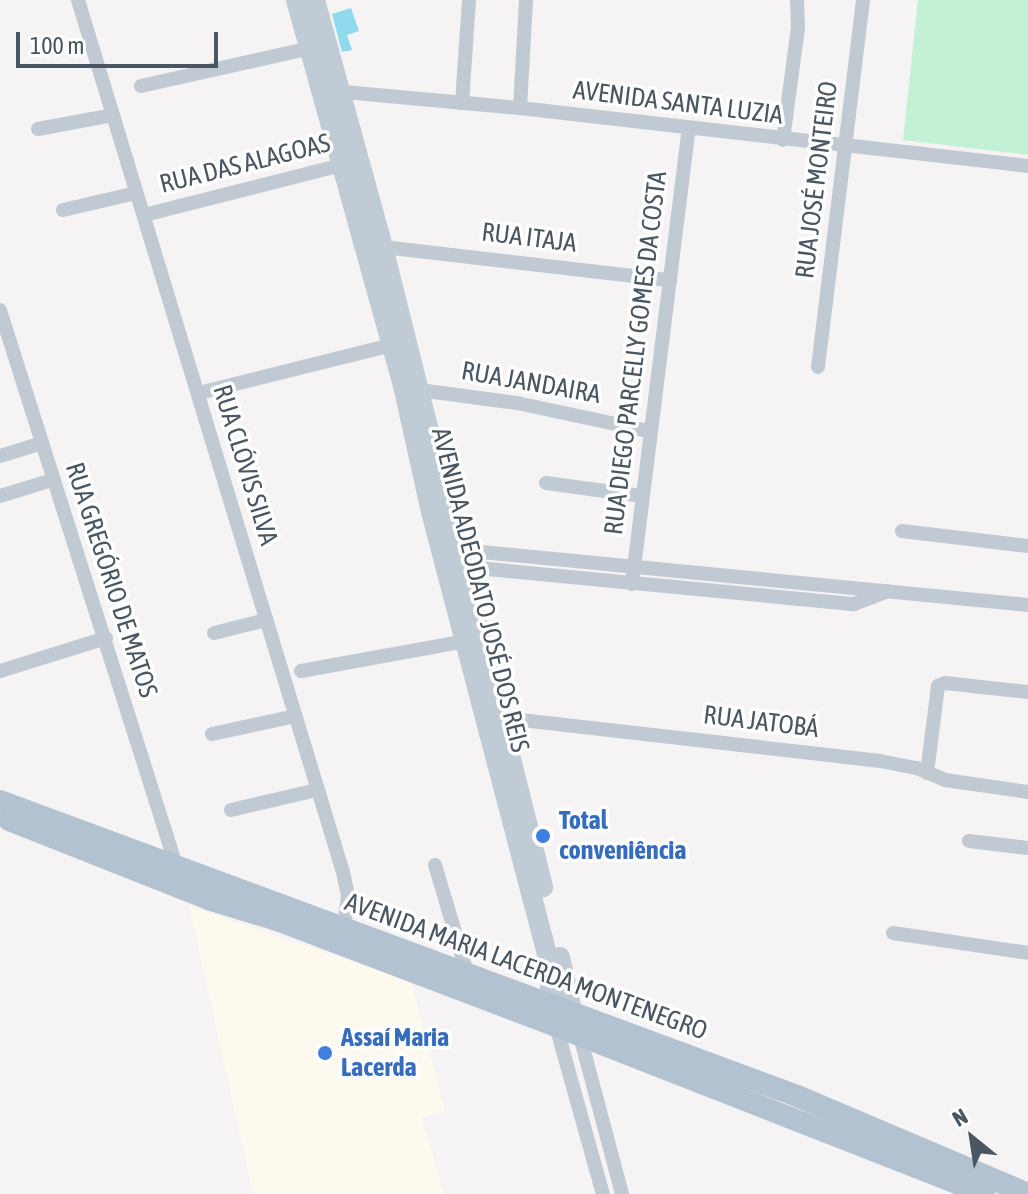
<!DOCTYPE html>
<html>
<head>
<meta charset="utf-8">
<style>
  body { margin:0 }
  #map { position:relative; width:1028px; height:1194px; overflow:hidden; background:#f5f3f3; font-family:"Asap Condensed",sans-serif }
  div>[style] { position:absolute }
  .commercial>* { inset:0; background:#fdf9ef }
  .green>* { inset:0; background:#c3f1d5 }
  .water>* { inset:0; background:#90daee }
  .street>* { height:14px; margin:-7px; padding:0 7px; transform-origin:7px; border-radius:7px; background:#c1cad2 }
  .secondary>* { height:20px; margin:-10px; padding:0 10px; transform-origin:10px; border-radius:10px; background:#c1cbd6 }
  .primary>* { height:22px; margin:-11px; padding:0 11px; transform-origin:11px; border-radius:11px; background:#b3c2d1 }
  .dots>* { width:22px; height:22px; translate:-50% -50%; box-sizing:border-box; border:4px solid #fff; border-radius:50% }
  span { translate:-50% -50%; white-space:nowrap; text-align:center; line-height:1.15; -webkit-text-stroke:7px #fff; paint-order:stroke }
  .street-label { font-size:26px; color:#4a5661 }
  .shop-label { font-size:26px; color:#366cbe; font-weight:700 }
  .left { translate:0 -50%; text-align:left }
  .north { position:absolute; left:932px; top:1098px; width:80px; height:80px; -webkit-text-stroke:6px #fff; paint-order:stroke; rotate:330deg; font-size:22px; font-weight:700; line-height:32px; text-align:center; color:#4a5661 }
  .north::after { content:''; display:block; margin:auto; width:28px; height:36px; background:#4a5661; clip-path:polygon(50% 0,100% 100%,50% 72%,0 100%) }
  .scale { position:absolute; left:16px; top:32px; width:202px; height:36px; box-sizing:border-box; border:4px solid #4a5661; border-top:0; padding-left:10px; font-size:24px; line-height:28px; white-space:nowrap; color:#4a5661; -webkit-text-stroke:6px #fff; paint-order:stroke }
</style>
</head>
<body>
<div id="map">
  <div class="commercial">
    <div style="clip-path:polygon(189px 906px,411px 982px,445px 1111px,422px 1118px,444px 1194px,253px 1194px)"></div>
  </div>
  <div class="green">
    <div style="clip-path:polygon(918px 0,1028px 0,1028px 155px,903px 140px)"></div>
  </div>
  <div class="water">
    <div style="clip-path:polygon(351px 8px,359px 31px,347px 35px,352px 50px,342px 52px,332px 14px)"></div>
  </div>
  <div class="street">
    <div style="left:78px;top:0;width:911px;rotate:73.1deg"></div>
    <div style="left:343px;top:872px;width:24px;rotate:78deg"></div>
    <div style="left:348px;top:895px;width:38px;rotate:97deg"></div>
    <div style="left:141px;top:86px;width:178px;rotate:-12.6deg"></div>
    <div style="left:333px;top:91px;width:188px;rotate:5.2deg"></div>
    <div style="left:520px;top:108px;width:511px;rotate:6.51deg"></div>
    <div style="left:462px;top:103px;width:103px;rotate:-86.1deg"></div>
    <div style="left:520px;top:108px;width:108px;rotate:-86.8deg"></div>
    <div style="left:38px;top:129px;width:76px;rotate:-10.6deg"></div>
    <div style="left:783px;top:140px;width:113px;rotate:-82.4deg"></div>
    <div style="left:798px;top:28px;width:28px;rotate:-92deg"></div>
    <div style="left:63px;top:210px;width:75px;rotate:-13.1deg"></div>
    <div style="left:144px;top:215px;width:211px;rotate:-14.2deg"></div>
    <div style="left:383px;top:247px;width:289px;rotate:6.6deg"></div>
    <div style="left:0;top:310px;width:582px;rotate:72.41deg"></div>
    <div style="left:818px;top:367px;width:370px;rotate:-83deg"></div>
    <div style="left:412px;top:389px;width:106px;rotate:7.6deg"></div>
    <div style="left:517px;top:403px;width:135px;rotate:12deg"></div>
    <div style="left:199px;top:393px;width:199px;rotate:-14deg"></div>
    <div style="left:0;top:456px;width:44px;rotate:-17.2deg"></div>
    <div style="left:546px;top:483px;width:97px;rotate:7.7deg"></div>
    <div style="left:0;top:496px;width:54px;rotate:-17.1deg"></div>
    <div style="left:902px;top:531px;width:127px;rotate:6.8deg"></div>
    <div style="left:451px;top:549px;width:580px;rotate:5.54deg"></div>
    <div style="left:457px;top:566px;width:399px;rotate:5.5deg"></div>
    <div style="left:854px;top:604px;width:36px;rotate:-21deg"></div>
    <div style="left:632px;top:584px;width:460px;rotate:-82.9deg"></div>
    <div style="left:214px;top:633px;width:54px;rotate:-14deg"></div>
    <div style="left:0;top:671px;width:111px;rotate:-17.3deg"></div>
    <div style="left:301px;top:671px;width:174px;rotate:-10.3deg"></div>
    <div style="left:495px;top:717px;width:388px;rotate:6.5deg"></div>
    <div style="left:880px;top:761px;width:38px;rotate:11deg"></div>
    <div style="left:917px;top:768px;width:30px;rotate:23deg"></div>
    <div style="left:945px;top:780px;width:84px;rotate:8.2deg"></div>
    <div style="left:212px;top:734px;width:85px;rotate:-12.2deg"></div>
    <div style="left:927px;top:773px;width:88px;rotate:-82.8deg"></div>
    <div style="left:938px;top:686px;width:8px;rotate:-23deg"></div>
    <div style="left:945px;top:683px;width:83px;rotate:6.2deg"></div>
    <div style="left:231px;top:810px;width:88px;rotate:-13.1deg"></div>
    <div style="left:969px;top:841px;width:59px;rotate:6.8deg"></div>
    <div style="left:435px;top:865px;width:116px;rotate:73.4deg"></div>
    <div style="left:893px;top:933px;width:136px;rotate:8.4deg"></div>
    <div style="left:556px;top:1026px;width:174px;rotate:74.4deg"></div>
    <div style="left:580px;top:1036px;width:163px;rotate:75.1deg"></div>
  </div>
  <div class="secondary">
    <div style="left:296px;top:0;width:405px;rotate:74.5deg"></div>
    <div style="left:404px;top:390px;width:125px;rotate:77.5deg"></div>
    <div style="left:431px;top:512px;width:469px;rotate:75.3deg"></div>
    <div style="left:550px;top:966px;width:41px;rotate:90deg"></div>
    <div style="left:550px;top:1007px;width:12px;rotate:70deg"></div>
    <div style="left:315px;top:0;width:256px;rotate:74.6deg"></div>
    <div style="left:383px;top:247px;width:660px;rotate:75.96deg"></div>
    <div style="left:560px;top:957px;width:59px;rotate:77.4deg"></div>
  </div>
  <div class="primary">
    <div style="left:0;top:801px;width:850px;rotate:20.31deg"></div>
    <div style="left:797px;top:1096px;width:251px;rotate:23deg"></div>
    <div style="left:9px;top:820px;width:217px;rotate:21.6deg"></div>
    <div style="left:211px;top:900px;width:69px;rotate:16.9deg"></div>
    <div style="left:277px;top:920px;width:298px;rotate:20.8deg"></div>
    <div style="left:556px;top:1026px;width:460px;rotate:21.4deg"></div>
  </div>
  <div class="dots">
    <div style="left:543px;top:836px;background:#3f7fe0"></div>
    <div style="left:325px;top:1053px;background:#3f7fe0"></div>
  </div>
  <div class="street-label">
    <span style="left:678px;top:103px;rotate:7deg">AVENIDA SANTA LUZIA</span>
    <span style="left:245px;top:164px;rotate:-14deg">RUA DAS ALAGOAS</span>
    <span style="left:817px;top:180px;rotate:-83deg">RUA JOSÉ MONTEIRO</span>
    <span style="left:529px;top:238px;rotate:7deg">RUA ITAJA</span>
    <span style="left:636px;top:353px;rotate:-83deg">RUA DIEGO PARCELLY GOMES DA COSTA</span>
    <span style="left:531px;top:383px;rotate:10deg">RUA JANDAIRA</span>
    <span style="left:245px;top:465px;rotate:73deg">RUA CLÓVIS SILVA</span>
    <span style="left:111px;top:580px;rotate:72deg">RUA GREGÓRIO DE MATOS</span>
    <span style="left:480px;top:590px;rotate:76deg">AVENIDA ADEODATO JOSÉ DOS REIS</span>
    <span style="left:761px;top:722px;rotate:7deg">RUA JATOBÁ</span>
    <span style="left:526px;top:967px;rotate:20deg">AVENIDA MARIA LACERDA MONTENEGRO</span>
  </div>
  <div class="shop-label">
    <span class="left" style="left:559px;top:836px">Total<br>conveniência</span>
    <span class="left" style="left:341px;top:1053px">Assaí Maria<br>Lacerda</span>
  </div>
  <div class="north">N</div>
  <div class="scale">100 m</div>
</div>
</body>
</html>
